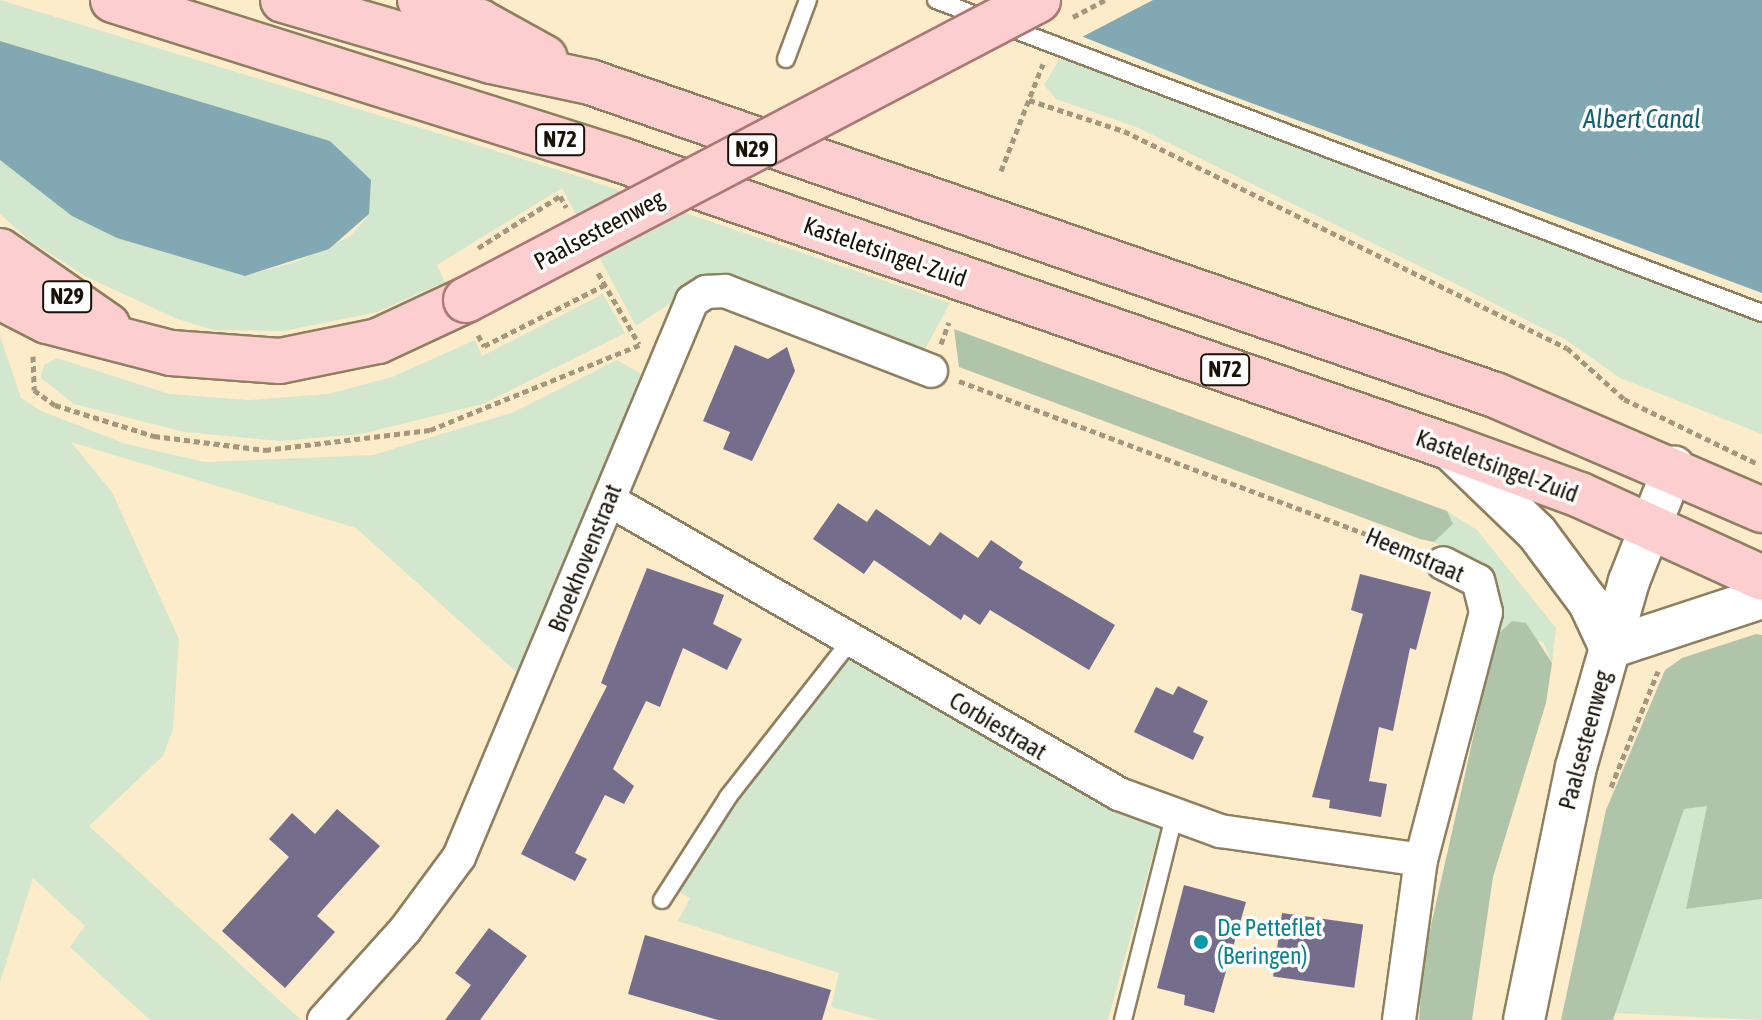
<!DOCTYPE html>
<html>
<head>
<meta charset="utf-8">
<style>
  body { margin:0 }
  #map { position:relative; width:1762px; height:1020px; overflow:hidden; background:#fdecc9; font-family:"Asap Condensed",sans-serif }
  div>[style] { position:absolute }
  .green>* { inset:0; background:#d2e7cd }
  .forest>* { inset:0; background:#afc4a9 }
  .water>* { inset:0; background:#82a8b3 }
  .pier>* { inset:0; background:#fdecc9 }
  .building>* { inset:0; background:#756d8c; transform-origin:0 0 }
  .path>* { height:5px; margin-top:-2.5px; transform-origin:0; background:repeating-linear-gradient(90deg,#a4977d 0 6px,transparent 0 10px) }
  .roads { filter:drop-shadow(2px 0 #8e7f60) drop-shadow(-2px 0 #8e7f60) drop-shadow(0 2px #8e7f60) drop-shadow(0 -2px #8e7f60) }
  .service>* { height:16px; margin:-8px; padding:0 8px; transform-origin:8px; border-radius:8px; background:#fff }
  .minor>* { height:32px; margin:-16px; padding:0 16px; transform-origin:16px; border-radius:16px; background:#fff }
  .tertiary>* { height:40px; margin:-20px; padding:0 20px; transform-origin:20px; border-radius:20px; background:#fff }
  .primary>* { height:44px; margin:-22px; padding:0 22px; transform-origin:22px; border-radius:22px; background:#fdced0 }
  .path-bridge>* { height:5px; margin-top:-2.5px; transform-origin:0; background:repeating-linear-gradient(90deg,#a4977d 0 6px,transparent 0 10px) }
  .bridges { filter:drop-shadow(2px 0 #ac7774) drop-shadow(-2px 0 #ac7774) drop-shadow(0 2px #ac7774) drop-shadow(0 -2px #ac7774) }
  .primary-bridge>* { height:44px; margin:-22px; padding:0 22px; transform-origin:22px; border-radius:22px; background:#fdced0 }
  .dots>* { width:22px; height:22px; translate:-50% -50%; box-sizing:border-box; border:4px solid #fff; border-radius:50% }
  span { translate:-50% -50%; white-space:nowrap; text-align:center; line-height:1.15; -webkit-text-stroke:7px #fff; paint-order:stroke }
  .shield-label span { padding:2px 6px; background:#fff; border:2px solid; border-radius:6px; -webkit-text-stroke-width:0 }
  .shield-label { font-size:22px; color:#181206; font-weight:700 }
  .street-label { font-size:24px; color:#181206 }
  .culture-label { font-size:24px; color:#0d838f }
  .left { translate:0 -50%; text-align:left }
  .water-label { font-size:26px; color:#166072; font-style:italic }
</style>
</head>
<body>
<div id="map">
  <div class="green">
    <div style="clip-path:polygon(0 0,565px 172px,950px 303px,924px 351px,712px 276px,636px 326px,562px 188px,437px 265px,445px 282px,377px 312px,284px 331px,214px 330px,177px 319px,85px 276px,29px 240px,0 214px,0 160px,72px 215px,117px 238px,245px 276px,296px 262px,349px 237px,363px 222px,369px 214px,330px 141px,0 41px)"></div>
    <div style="clip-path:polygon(1060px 58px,1762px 323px,1762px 434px,1620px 378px,1566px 340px,1452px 282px,1136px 127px,1056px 99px,1044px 85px)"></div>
    <div style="clip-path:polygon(603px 294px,625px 333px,483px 404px,361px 434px,280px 441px,185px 432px,74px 404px,41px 378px,44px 365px,57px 358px,169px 394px,250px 400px,328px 394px,392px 377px,475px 340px,482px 356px)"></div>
    <div style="clip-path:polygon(0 336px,21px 398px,41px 411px,126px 444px,205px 462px,373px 455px,514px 412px,617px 360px,641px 374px,522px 677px,356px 528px,71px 442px,112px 492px,179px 639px,173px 729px,163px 756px,89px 826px,301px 1020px,150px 1020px,70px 947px,85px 926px,33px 878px,0 982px)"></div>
    <div style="clip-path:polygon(1447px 511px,1477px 530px,1556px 628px,1552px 663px,1543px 642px,1496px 636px,1464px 562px,1434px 542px,1452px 525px)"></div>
    <div style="clip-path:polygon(850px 657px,1051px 775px,1160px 829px,1108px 1020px,879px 1020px,831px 1007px,839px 973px,678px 921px,690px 898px,676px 890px,795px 718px)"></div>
    <div style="clip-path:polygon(1707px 806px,1687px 909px,1762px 899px,1762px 1020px,1614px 1013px,1684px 809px)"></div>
  </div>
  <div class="forest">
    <div style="clip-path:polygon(954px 329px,1447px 511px,1453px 524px,1434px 542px,1420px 539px,959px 367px)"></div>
    <div style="clip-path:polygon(1512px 621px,1526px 623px,1552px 663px,1546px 703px,1493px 877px,1472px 1020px,1419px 1020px,1423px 961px,1496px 636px)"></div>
    <div style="clip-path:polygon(1756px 634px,1762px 635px,1762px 899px,1686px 909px,1707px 806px,1684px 809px,1613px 1020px,1561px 1020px,1606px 810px,1665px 670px,1682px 658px)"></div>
  </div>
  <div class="water">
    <div style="clip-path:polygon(991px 0,1762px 0,1762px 293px,1211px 88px)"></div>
    <div style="clip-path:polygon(0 41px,330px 141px,371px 180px,369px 214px,329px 249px,245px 276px,117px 238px,72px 216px,0 160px)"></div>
  </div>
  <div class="pier">
    <div style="clip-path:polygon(987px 0,1153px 0,1078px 39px)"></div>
  </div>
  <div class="building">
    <div style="clip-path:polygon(735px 345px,768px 359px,787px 347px,795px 371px,752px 461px,723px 449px,730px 432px,703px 421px)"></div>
    <div style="clip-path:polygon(838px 503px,867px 522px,876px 509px,930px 546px,940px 532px,978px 558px,991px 540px,1023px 562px,1019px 568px,1115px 625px,1089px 670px,990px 610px,980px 625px,964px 614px,961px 620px,874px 560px,864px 574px,813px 539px)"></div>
    <div style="clip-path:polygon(647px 568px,724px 595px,713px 624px,742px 639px,727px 670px,683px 648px,660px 707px,646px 701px,613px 769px,634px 786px,624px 804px,605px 795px,575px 853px,587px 859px,575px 881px,521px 854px,607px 686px,601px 683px)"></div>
    <div style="clip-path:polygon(1360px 574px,1431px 592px,1416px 650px,1410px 648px,1393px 731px,1379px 727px,1369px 781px,1387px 784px,1381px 817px,1329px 808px,1330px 800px,1312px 797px,1363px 614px,1351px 610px)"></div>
    <div style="clip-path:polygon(1178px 686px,1208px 701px,1193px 732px,1204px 737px,1193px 760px,1134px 732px,1156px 687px,1173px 695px)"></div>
    <div style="clip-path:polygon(337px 809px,380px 846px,317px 916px,335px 932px,285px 988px,222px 931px,289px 857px,269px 839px,292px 813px,315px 834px)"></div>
    <div style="clip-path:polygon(1184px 885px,1246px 902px,1214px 1013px,1184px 1005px,1185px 995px,1157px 988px)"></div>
    <div style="left:1282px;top:913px;width:82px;height:64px;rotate:8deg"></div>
    <div style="clip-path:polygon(489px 928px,527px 956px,480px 1020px,445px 1020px,471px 985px,455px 973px)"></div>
    <div style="clip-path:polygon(645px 935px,831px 990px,822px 1020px,718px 1020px,628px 994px)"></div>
  </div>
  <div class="path">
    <div style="left:1029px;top:100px;width:100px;rotate:18.1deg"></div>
    <div style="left:1124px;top:131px;width:493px;rotate:26.1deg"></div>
    <div style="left:1567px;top:348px;width:76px;rotate:41.8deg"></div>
    <div style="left:1624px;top:399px;width:149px;rotate:25.9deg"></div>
    <div style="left:1001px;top:171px;width:115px;rotate:-68.6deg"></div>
    <div style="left:478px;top:248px;width:97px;rotate:-32.4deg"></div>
    <div style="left:560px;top:196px;width:13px;rotate:61deg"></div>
    <div style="left:598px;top:273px;width:82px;rotate:60deg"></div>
    <div style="left:478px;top:335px;width:13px;rotate:61deg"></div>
    <div style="left:484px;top:346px;width:135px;rotate:-26.9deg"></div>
    <div style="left:941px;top:344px;width:23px;rotate:-70deg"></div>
    <div style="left:33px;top:356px;width:34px;rotate:88deg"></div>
    <div style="left:34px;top:390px;width:26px;rotate:36deg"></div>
    <div style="left:55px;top:405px;width:104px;rotate:17.4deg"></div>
    <div style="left:154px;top:436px;width:112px;rotate:7.2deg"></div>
    <div style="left:265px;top:450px;width:166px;rotate:-6.9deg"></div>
    <div style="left:430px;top:430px;width:226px;rotate:-22.1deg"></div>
    <div style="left:959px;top:381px;width:486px;rotate:20.6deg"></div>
    <div style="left:1611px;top:787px;width:125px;rotate:-67.9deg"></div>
  </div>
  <div class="roads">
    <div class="service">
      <div style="left:936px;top:0;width:883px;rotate:20.75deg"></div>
      <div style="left:786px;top:59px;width:63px;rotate:-69.6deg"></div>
      <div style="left:662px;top:900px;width:122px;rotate:-57.3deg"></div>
      <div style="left:728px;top:797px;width:201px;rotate:-51.9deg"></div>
      <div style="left:1123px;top:1020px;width:209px;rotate:-75.9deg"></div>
    </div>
    <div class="minor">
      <div style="left:609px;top:500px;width:589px;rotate:29.96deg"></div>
      <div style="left:1119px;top:794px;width:108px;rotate:20.1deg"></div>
      <div style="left:1220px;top:831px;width:203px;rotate:8.2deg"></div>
      <div style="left:324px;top:1020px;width:121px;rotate:-48deg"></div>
      <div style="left:405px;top:930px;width:91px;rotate:-53.5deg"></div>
      <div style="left:459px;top:857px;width:603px;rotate:-67.26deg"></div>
      <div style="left:692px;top:301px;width:17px;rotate:-33deg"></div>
      <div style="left:706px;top:292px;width:19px;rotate:-3deg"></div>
      <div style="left:725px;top:291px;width:221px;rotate:21.2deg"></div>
      <div style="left:1399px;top:1020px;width:162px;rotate:-82.2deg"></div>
      <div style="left:1421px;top:860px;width:256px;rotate:-75.3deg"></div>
      <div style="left:1486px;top:612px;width:32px;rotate:-104deg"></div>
      <div style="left:1478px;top:581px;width:39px;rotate:-153deg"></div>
    </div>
    <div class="tertiary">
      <div style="left:1452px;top:451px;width:118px;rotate:44deg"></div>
      <div style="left:1537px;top:533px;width:87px;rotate:53.4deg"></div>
      <div style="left:1589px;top:603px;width:50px;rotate:65deg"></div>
      <div style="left:1610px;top:648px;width:160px;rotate:-18.2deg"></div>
      <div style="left:1524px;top:1020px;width:258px;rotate:-78.4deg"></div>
      <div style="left:1576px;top:767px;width:193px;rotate:-74.1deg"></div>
      <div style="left:1629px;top:581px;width:123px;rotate:-68.5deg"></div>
    </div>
    <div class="primary">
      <div style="left:113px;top:0;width:533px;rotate:17.48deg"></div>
      <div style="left:621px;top:160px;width:873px;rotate:19.12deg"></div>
      <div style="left:1446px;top:446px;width:143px;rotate:20.1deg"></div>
      <div style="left:1580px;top:495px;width:200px;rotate:24.5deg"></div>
      <div style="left:283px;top:0;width:217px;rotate:16.3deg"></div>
      <div style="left:491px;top:61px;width:101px;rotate:12deg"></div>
      <div style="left:590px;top:82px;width:958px;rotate:19.08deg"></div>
      <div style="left:1495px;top:395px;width:291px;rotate:23.3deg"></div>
      <div style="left:420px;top:0;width:64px;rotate:20.1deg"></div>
      <div style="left:480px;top:22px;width:74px;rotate:29deg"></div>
      <div style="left:0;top:251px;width:131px;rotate:34.8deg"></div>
      <div style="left:0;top:297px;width:53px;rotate:27.1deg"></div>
      <div style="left:47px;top:321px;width:128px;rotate:14.5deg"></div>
      <div style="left:171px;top:353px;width:109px;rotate:4.2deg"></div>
      <div style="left:280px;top:361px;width:100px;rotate:-11.5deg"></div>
      <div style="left:378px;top:341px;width:97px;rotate:-25deg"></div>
    </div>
  </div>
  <div class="path-bridge">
    <div style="left:1073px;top:17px;width:36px;rotate:-28deg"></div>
  </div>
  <div class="bridges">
    <div class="primary-bridge">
      <div style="left:466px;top:300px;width:646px;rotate:-27.68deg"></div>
    </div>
  </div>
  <div class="dots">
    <div style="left:1201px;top:942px;background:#0f9aa8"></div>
  </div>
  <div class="shield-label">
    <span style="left:560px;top:140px">N72</span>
    <span style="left:752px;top:150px">N29</span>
    <span style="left:67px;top:297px">N29</span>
    <span style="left:1225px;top:370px">N72</span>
  </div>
  <div class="street-label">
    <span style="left:599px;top:230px;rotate:-28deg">Paalsesteenweg</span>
    <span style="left:885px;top:252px;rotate:19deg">Kasteletsingel-Zuid</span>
    <span style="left:1497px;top:466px;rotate:20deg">Kasteletsingel-Zuid</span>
    <span style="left:1415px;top:555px;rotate:23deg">Heemstraat</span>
    <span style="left:585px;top:558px;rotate:-68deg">Broekhovenstraat</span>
    <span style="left:998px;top:726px;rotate:31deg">Corbiestraat</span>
    <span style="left:1585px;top:740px;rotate:-75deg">Paalsesteenweg</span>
  </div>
  <div class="culture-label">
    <span class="left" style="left:1217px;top:942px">De Petteflet<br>(Beringen)</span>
  </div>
  <div class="water-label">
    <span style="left:1642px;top:120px">Albert Canal</span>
  </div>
</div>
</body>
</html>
